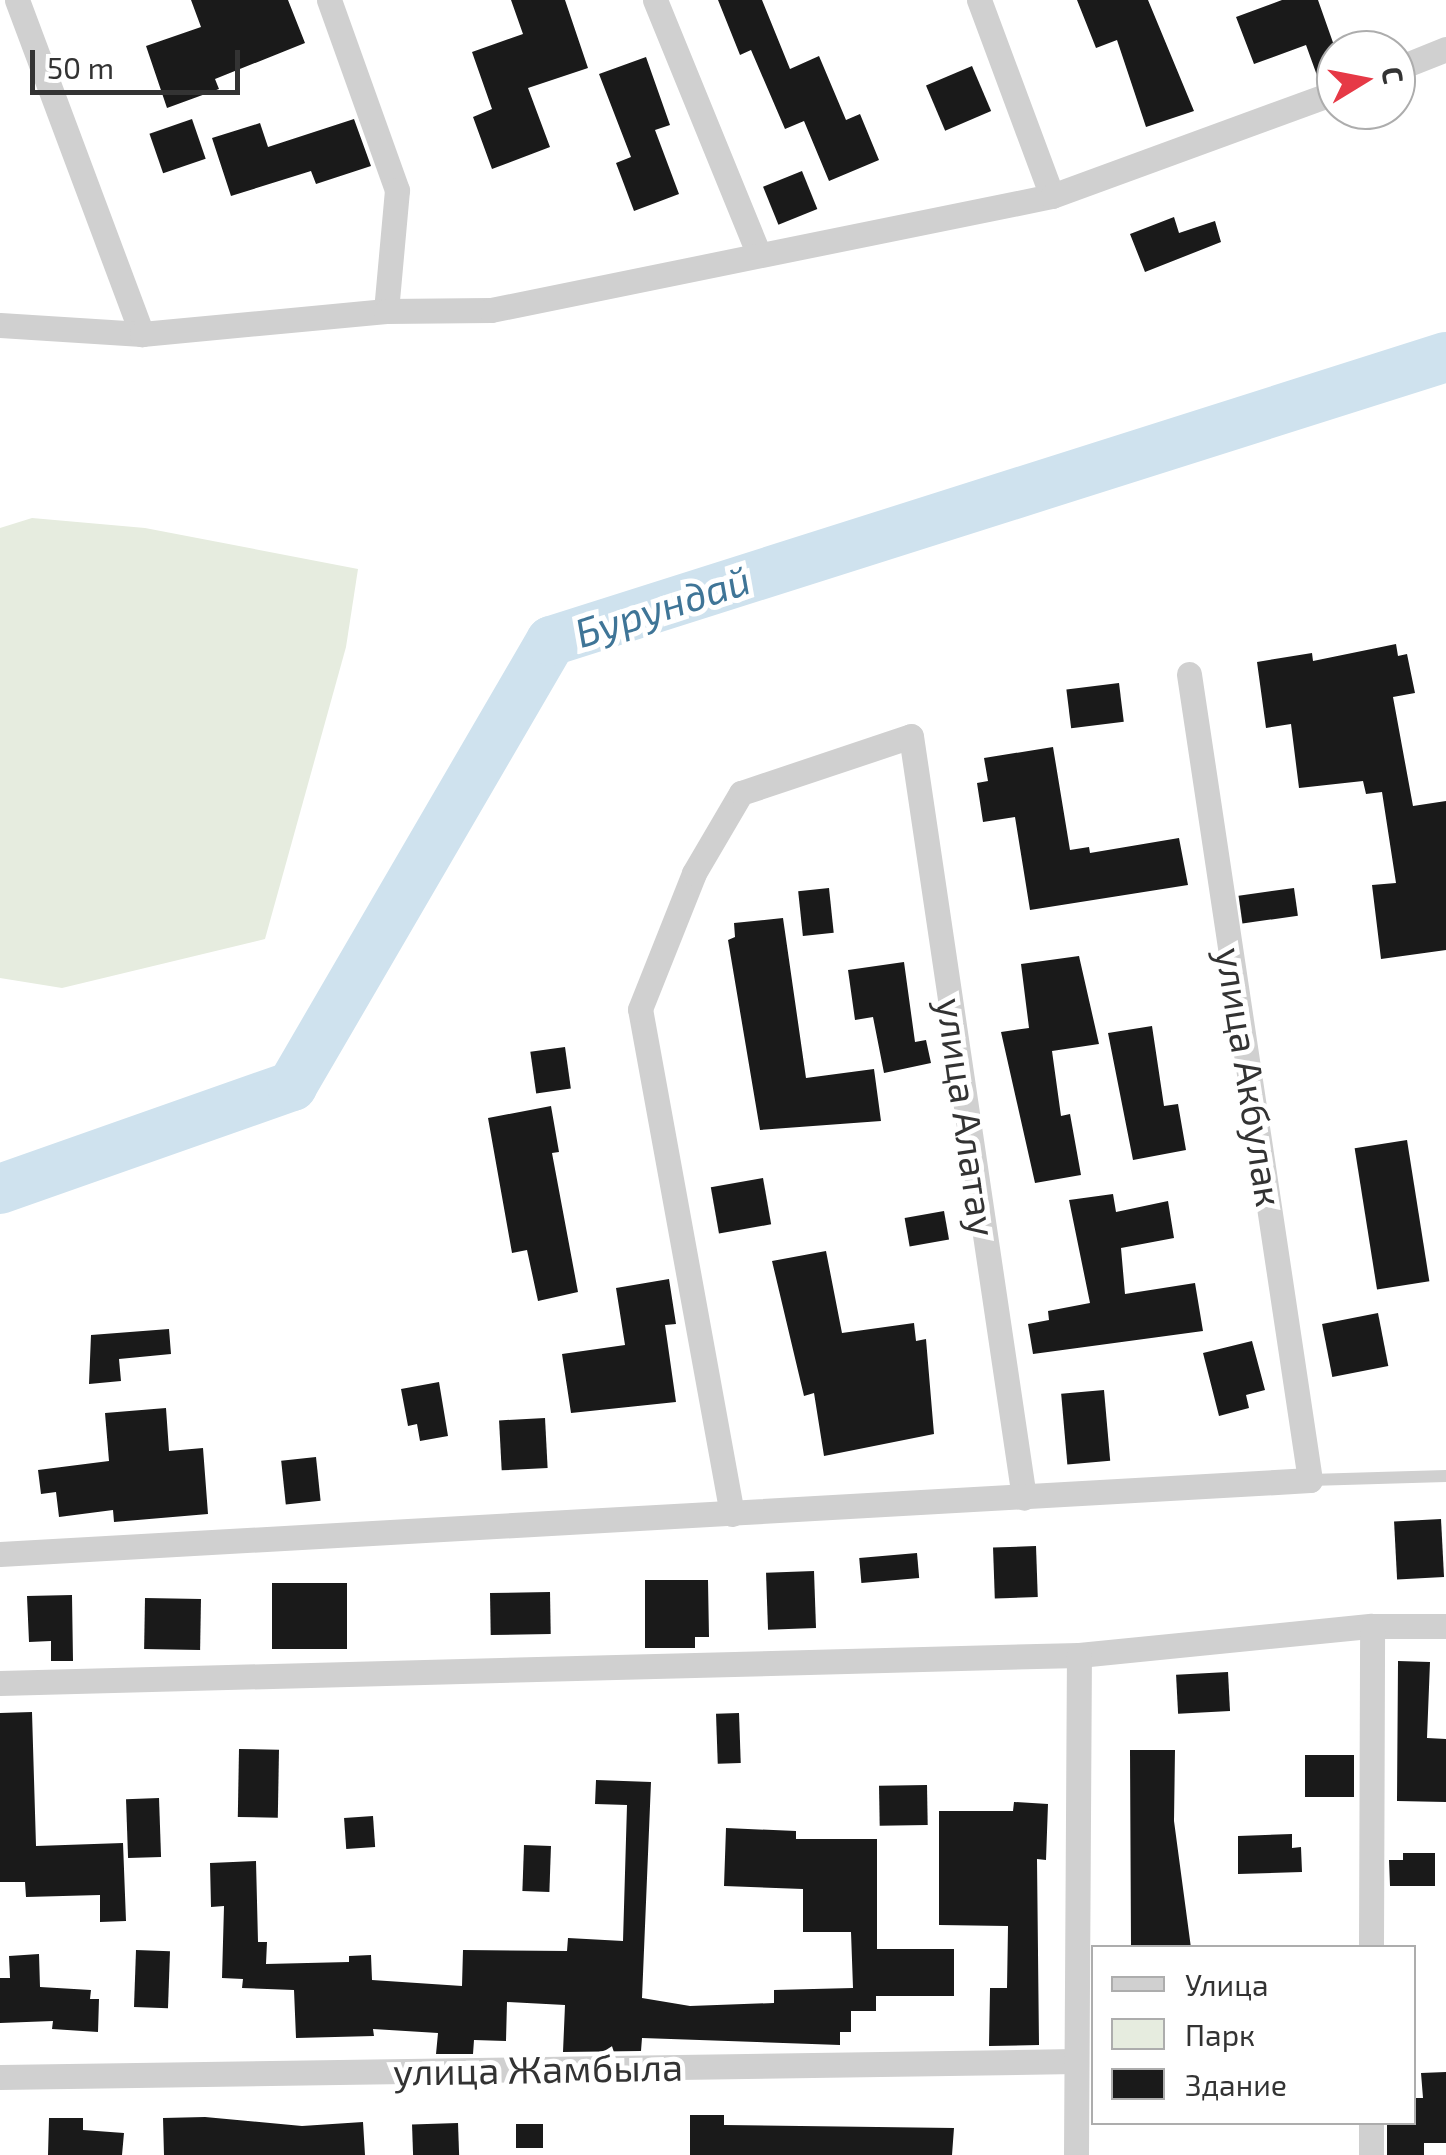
<!DOCTYPE html>
<html>
<head>
<meta charset="utf-8">
<style>
  body { margin:0 }
  #map { position:relative; width:1446px; height:2155px; overflow:hidden; background:#fff; font-family:"Exo 2",sans-serif }
  div>[style] { position:absolute }
  .green>* { inset:0; background:#e6ecdf }
  .river>* { height:50px; margin:-25px; padding:0 25px; transform-origin:25px; border-radius:25px; background:#cfe2ee }
  .building>* { inset:0; background:#1a1a1a; transform-origin:0 0 }
  .service>* { height:12px; margin:-6px; padding:0 6px; transform-origin:6px; border-radius:6px; background:#d0d0d0 }
  .minor>* { height:25px; margin:-12.5px; padding:0 12.5px; transform-origin:12.5px; border-radius:12.5px; background:#d0d0d0 }
  span { translate:-50% -50%; white-space:nowrap; text-align:center; line-height:1.15; -webkit-text-stroke:10px #fff; paint-order:stroke }
  .street-label { font-size:38px; color:#333 }
  .water-label { font-size:40px; color:#3f7597; font-style:italic }
  .legend { position:absolute; left:1091px; top:1945px; width:325px; height:180px; box-sizing:border-box; background:#fff; border:2px solid #adadad; margin:0; padding:12px 18px; list-style:none; font-size:30px; color:#333 }
  .legend li { display:flex; align-items:center; gap:20px; height:50px }
  .legend b { width:50px; border:2px solid #adadad }
  .north { position:absolute; left:1316px; top:30px; width:100px; height:100px; box-sizing:border-box; background:#fff; border:2px solid #adadad; border-radius:50%; rotate:80deg; font-size:28px; font-weight:700; line-height:40px; text-align:center; color:#333 }
  .north::after { content:''; display:block; margin:auto; width:35px; height:45px; background:#e63946; clip-path:polygon(50% 0,100% 100%,50% 72%,0 100%) }
  .scale { position:absolute; left:30px; top:50px; width:210px; height:45px; box-sizing:border-box; border:5px solid #333; border-top:0; padding-left:12px; font-size:30px; line-height:35px; white-space:nowrap; color:#333; -webkit-text-stroke:8px #fff; paint-order:stroke }
</style>
</head>
<body>
<div id="map">
  <div class="green">
    <div style="clip-path:polygon(32px 518px,145px 528px,358px 569px,346px 647px,265px 939px,62px 988px,0 978px,0 528px)"></div>
  </div>
  <div class="river">
    <div style="left:0;top:1189px;width:310px;rotate:-19.4deg"></div>
    <div style="left:292px;top:1086px;width:515px;rotate:-59.8deg"></div>
    <div style="left:551px;top:641px;width:939px;rotate:-17.61deg"></div>
  </div>
  <div class="building">
    <div style="clip-path:polygon(191px 0,288px 0,305px 43px,215px 79px,219px 89px,167px 108px,146px 46px,201px 27px)"></div>
    <div style="clip-path:polygon(511px 0,565px 0,588px 68px,528px 88px,550px 147px,492px 169px,473px 117px,492px 109px,472px 52px,523px 34px)"></div>
    <div style="clip-path:polygon(718px 0,762px 0,790px 69px,819px 56px,846px 120px,860px 114px,879px 160px,829px 181px,804px 121px,785px 129px,751px 50px,740px 55px)"></div>
    <div style="clip-path:polygon(1077px 0,1148px 0,1194px 111px,1146px 127px,1117px 40px,1096px 48px)"></div>
    <div style="clip-path:polygon(1282px 0,1318px 0,1336px 51px,1336px 76px,1319px 81px,1306px 45px,1254px 64px,1236px 17px)"></div>
    <div style="clip-path:polygon(646px 57px,670px 125px,655px 130px,679px 194px,634px 211px,616px 163px,631px 157px,599px 74px)"></div>
    <div style="left:972px;top:66px;width:49px;height:50px;rotate:67deg"></div>
    <div style="left:192px;top:119px;width:42px;height:45px;rotate:71deg"></div>
    <div style="clip-path:polygon(354px 119px,371px 166px,316px 184px,311px 171px,231px 196px,212px 138px,260px 123px,268px 147px)"></div>
    <div style="left:802px;top:171px;width:41px;height:42px;rotate:68deg"></div>
    <div style="clip-path:polygon(1174px 217px,1179px 233px,1215px 221px,1221px 242px,1145px 272px,1130px 234px)"></div>
    <div style="clip-path:polygon(1396px 644px,1398px 656px,1407px 654px,1415px 693px,1393px 697px,1413px 806px,1446px 801px,1446px 950px,1381px 959px,1372px 885px,1396px 883px,1382px 792px,1366px 794px,1363px 781px,1299px 788px,1291px 724px,1266px 728px,1257px 662px,1312px 653px,1313px 661px)"></div>
    <div style="left:1119px;top:683px;width:39px;height:53px;rotate:83deg"></div>
    <div style="clip-path:polygon(1053px 747px,1070px 850px,1089px 847px,1090px 853px,1179px 838px,1188px 885px,1030px 910px,1015px 817px,983px 822px,977px 783px,988px 781px,984px 758px)"></div>
    <div style="left:829px;top:888px;width:45px;height:31px;rotate:84deg"></div>
    <div style="left:1294px;top:888px;width:28px;height:56px;rotate:82deg"></div>
    <div style="clip-path:polygon(783px 918px,806px 1078px,874px 1069px,881px 1121px,760px 1130px,728px 940px,735px 937px,734px 923px)"></div>
    <div style="clip-path:polygon(1079px 956px,1099px 1044px,1052px 1051px,1061px 1116px,1070px 1114px,1081px 1175px,1035px 1183px,1001px 1032px,1029px 1028px,1021px 964px)"></div>
    <div style="clip-path:polygon(904px 962px,915px 1042px,926px 1040px,931px 1063px,884px 1073px,873px 1017px,855px 1020px,848px 970px)"></div>
    <div style="clip-path:polygon(1152px 1026px,1164px 1106px,1178px 1104px,1186px 1150px,1133px 1160px,1108px 1033px)"></div>
    <div style="left:565px;top:1047px;width:42px;height:35px;rotate:82deg"></div>
    <div style="clip-path:polygon(551px 1106px,559px 1152px,552px 1153px,578px 1292px,538px 1301px,527px 1250px,512px 1253px,488px 1118px)"></div>
    <div style="left:1407px;top:1140px;width:143px;height:53px;rotate:81deg"></div>
    <div style="left:763px;top:1178px;width:47px;height:53px;rotate:80deg"></div>
    <div style="clip-path:polygon(1113px 1194px,1116px 1212px,1168px 1201px,1174px 1238px,1121px 1248px,1125px 1294px,1195px 1283px,1203px 1331px,1033px 1354px,1028px 1324px,1049px 1320px,1048px 1311px,1090px 1303px,1069px 1200px)"></div>
    <div style="left:944px;top:1211px;width:29px;height:40px;rotate:80deg"></div>
    <div style="clip-path:polygon(826px 1251px,842px 1333px,914px 1323px,916px 1341px,926px 1339px,934px 1434px,824px 1456px,814px 1393px,804px 1396px,772px 1261px)"></div>
    <div style="clip-path:polygon(669px 1279px,676px 1324px,665px 1325px,676px 1402px,571px 1413px,562px 1354px,625px 1345px,616px 1288px)"></div>
    <div style="left:1378px;top:1313px;width:54px;height:57px;rotate:79deg"></div>
    <div style="clip-path:polygon(169px 1329px,171px 1354px,119px 1359px,121px 1381px,89px 1384px,91px 1335px)"></div>
    <div style="clip-path:polygon(1252px 1341px,1265px 1390px,1246px 1395px,1249px 1408px,1219px 1416px,1203px 1353px)"></div>
    <div style="clip-path:polygon(439px 1382px,448px 1436px,420px 1441px,417px 1424px,408px 1426px,401px 1389px)"></div>
    <div style="left:1104px;top:1390px;width:71px;height:43px;rotate:85deg"></div>
    <div style="clip-path:polygon(166px 1408px,169px 1451px,203px 1448px,208px 1514px,114px 1522px,113px 1510px,59px 1517px,56px 1492px,41px 1494px,38px 1470px,109px 1461px,105px 1413px)"></div>
    <div style="left:545px;top:1418px;width:50px;height:46px;rotate:87deg"></div>
    <div style="left:316px;top:1457px;width:44px;height:35px;rotate:84deg"></div>
    <div style="left:1441px;top:1519px;width:58px;height:47px;rotate:87deg"></div>
    <div style="left:1036px;top:1546px;width:51px;height:43px;rotate:88deg"></div>
    <div style="left:917px;top:1553px;width:25px;height:58px;rotate:85deg"></div>
    <div style="left:814px;top:1571px;width:57px;height:48px;rotate:88deg"></div>
    <div style="clip-path:polygon(645px 1580px,708px 1580px,709px 1637px,695px 1637px,695px 1648px,645px 1648px)"></div>
    <div style="left:272px;top:1583px;width:75px;height:66px"></div>
    <div style="left:550px;top:1592px;width:42px;height:60px;rotate:89deg"></div>
    <div style="clip-path:polygon(72px 1595px,73px 1661px,51px 1661px,51px 1641px,29px 1642px,27px 1596px)"></div>
    <div style="left:145px;top:1598px;width:56px;height:51px;rotate:1deg"></div>
    <div style="clip-path:polygon(1398px 1661px,1430px 1662px,1427px 1738px,1446px 1739px,1446px 1802px,1397px 1801px)"></div>
    <div style="left:1228px;top:1672px;width:39px;height:52px;rotate:87deg"></div>
    <div style="clip-path:polygon(32px 1712px,36px 1846px,123px 1843px,126px 1921px,100px 1922px,100px 1895px,26px 1897px,25px 1882px,0 1882px,0 1713px)"></div>
    <div style="left:739px;top:1713px;width:50px;height:23px;rotate:88deg"></div>
    <div style="left:239px;top:1749px;width:40px;height:68px;rotate:1deg"></div>
    <div style="clip-path:polygon(1130px 1750px,1175px 1750px,1174px 1821px,1191px 1948px,1131px 1948px)"></div>
    <div style="left:1305px;top:1755px;width:49px;height:42px"></div>
    <div style="clip-path:polygon(596px 1780px,651px 1782px,642px 1998px,690px 2006px,774px 2003px,774px 1990px,853px 1988px,851px 1932px,803px 1932px,803px 1889px,724px 1886px,726px 1828px,796px 1831px,796px 1839px,877px 1839px,877px 1949px,954px 1949px,954px 1996px,876px 1996px,876px 2011px,851px 2011px,851px 2032px,840px 2032px,840px 2045px,642px 2038px,641px 2051px,563px 2052px,565px 2005px,507px 2002px,506px 2041px,474px 2040px,473px 2054px,436px 2054px,438px 2033px,373px 2029px,374px 2036px,296px 2038px,294px 1990px,242px 1988px,243px 1979px,222px 1978px,224px 1906px,211px 1907px,210px 1863px,256px 1861px,258px 1942px,267px 1942px,266px 1964px,349px 1962px,349px 1956px,371px 1955px,372px 1980px,462px 1986px,463px 1950px,567px 1951px,568px 1938px,623px 1941px,627px 1805px,595px 1804px)"></div>
    <div style="left:927px;top:1785px;width:40px;height:48px;rotate:89deg"></div>
    <div style="left:159px;top:1798px;width:59px;height:33px;rotate:88deg"></div>
    <div style="clip-path:polygon(1014px 1802px,1048px 1804px,1046px 1860px,1037px 1859px,1039px 2045px,989px 2046px,990px 1988px,1007px 1988px,1008px 1926px,939px 1925px,939px 1811px,1013px 1811px)"></div>
    <div style="left:373px;top:1816px;width:31px;height:29px;rotate:86deg"></div>
    <div style="clip-path:polygon(1292px 1834px,1292px 1848px,1301px 1847px,1302px 1872px,1238px 1874px,1238px 1836px)"></div>
    <div style="left:524px;top:1845px;width:27px;height:46px;rotate:2deg"></div>
    <div style="clip-path:polygon(1403px 1853px,1435px 1853px,1435px 1886px,1390px 1886px,1389px 1860px,1403px 1860px)"></div>
    <div style="left:136px;top:1950px;width:34px;height:57px;rotate:2deg"></div>
    <div style="clip-path:polygon(39px 1954px,40px 1987px,91px 1990px,90px 1999px,99px 1999px,98px 2032px,52px 2029px,53px 2021px,0 2023px,0 1978px,10px 1978px,9px 1956px)"></div>
    <div style="clip-path:polygon(1446px 2072px,1446px 2143px,1424px 2143px,1424px 2155px,1387px 2155px,1387px 2122px,1414px 2122px,1414px 2098px,1423px 2098px,1421px 2073px)"></div>
    <div style="clip-path:polygon(690px 2115px,724px 2115px,724px 2125px,954px 2128px,952px 2155px,690px 2155px)"></div>
    <div style="clip-path:polygon(205px 2117px,302px 2126px,363px 2122px,365px 2155px,164px 2155px,163px 2118px)"></div>
    <div style="clip-path:polygon(49px 2118px,83px 2118px,83px 2130px,124px 2133px,122px 2155px,48px 2155px)"></div>
    <div style="left:458px;top:2123px;width:32px;height:46px;rotate:88deg"></div>
    <div style="left:516px;top:2124px;width:27px;height:24px"></div>
  </div>
  <div class="service">
    <div style="left:1310px;top:1480px;width:136px;rotate:-1.7deg"></div>
  </div>
  <div class="minor">
    <div style="left:17px;top:0;width:357px;rotate:69.5deg"></div>
    <div style="left:329px;top:0;width:202px;rotate:70.3deg"></div>
    <div style="left:397px;top:190px;width:121px;rotate:95.2deg"></div>
    <div style="left:655px;top:0;width:273px;rotate:67.8deg"></div>
    <div style="left:979px;top:0;width:209px;rotate:69.6deg"></div>
    <div style="left:1396px;top:69px;width:54px;rotate:-21.8deg"></div>
    <div style="left:0;top:325px;width:142px;rotate:3.6deg"></div>
    <div style="left:142px;top:334px;width:245px;rotate:-5.4deg"></div>
    <div style="left:386px;top:311px;width:105px;rotate:-0.5deg"></div>
    <div style="left:491px;top:310px;width:572px;rotate:-11.49deg"></div>
    <div style="left:1052px;top:196px;width:302px;rotate:-20.1deg"></div>
    <div style="left:732px;top:1514px;width:513px;rotate:-100.32deg"></div>
    <div style="left:640px;top:1009px;width:146px;rotate:-68.3deg"></div>
    <div style="left:694px;top:873px;width:93px;rotate:-59.6deg"></div>
    <div style="left:741px;top:793px;width:179px;rotate:-18.5deg"></div>
    <div style="left:911px;top:736px;width:770px;rotate:81.56deg"></div>
    <div style="left:0;top:1554px;width:1312px;rotate:-3.23deg"></div>
    <div style="left:1310px;top:1480px;width:815px;rotate:-98.54deg"></div>
    <div style="left:0;top:1683px;width:1079px;rotate:-1.49deg"></div>
    <div style="left:1079px;top:1655px;width:294px;rotate:-5.7deg"></div>
    <div style="left:1372px;top:1626px;width:74px"></div>
    <div style="left:1371px;top:1948px;width:322px;rotate:-89.8deg"></div>
    <div style="left:0;top:2077px;width:1076px;rotate:-0.85deg"></div>
    <div style="left:1076px;top:2155px;width:500px;rotate:-89.66deg"></div>
    <div style="left:1371px;top:2155px;width:33px;rotate:-90deg"></div>
  </div>
  <div class="street-label">
    <span style="left:1250px;top:1077px;rotate:81deg">улица Акбулак</span>
    <span style="left:967px;top:1117px;rotate:82deg">улица Алатау</span>
    <span style="left:538px;top:2069px;rotate:-1deg">улица Жамбыла</span>
  </div>
  <div class="water-label">
    <span style="left:662px;top:605px;rotate:-18deg">Бурундай</span>
  </div>
  <ul class="legend">
  <li><b style="height:12px;background:#d0d0d0"></b>Улица</li>
  <li><b style="height:28px;background:#e6ecdf"></b>Парк</li>
  <li><b style="height:28px;background:#1a1a1a"></b>Здание</li>
  </ul>
  <div class="north">С</div>
  <div class="scale">50 m</div>
</div>
</body>
</html>
